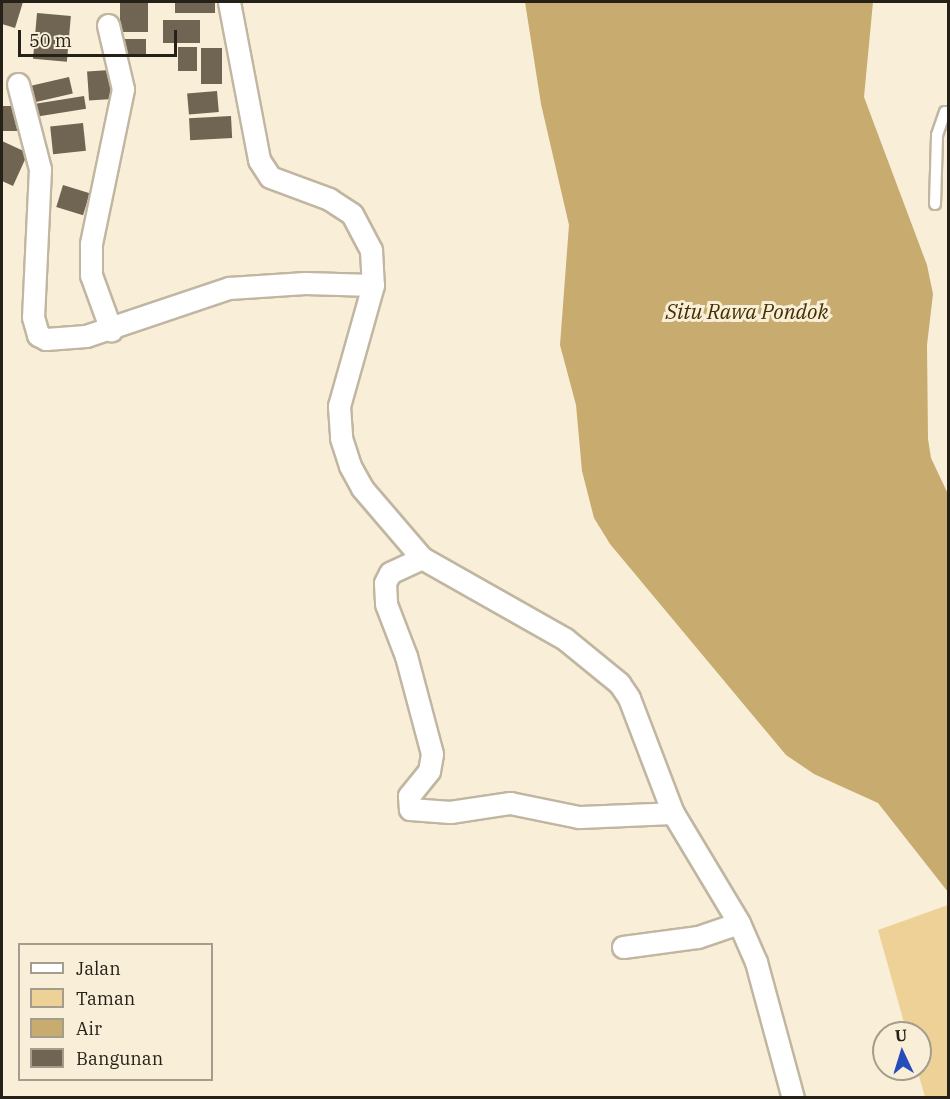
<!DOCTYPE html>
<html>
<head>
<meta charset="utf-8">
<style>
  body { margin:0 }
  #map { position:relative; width:950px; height:1099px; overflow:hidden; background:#f9eed8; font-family:"IBM Plex Serif",serif }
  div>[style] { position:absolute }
  .green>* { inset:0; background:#edd197 }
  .water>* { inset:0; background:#c7ab6f }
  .building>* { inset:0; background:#6f6552; transform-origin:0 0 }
  .roads { filter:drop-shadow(2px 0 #c1b6a1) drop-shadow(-2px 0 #c1b6a1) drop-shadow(0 2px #c1b6a1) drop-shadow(0 -2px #c1b6a1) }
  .lane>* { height:10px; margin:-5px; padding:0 5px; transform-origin:5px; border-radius:5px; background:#fff }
  .street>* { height:21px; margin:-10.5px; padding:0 10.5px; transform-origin:10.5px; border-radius:10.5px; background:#fff }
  span { translate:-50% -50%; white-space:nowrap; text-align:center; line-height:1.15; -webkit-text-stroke:6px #f9eed8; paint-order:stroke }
  .water-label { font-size:21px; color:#433000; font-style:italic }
  .frame { position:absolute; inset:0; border:3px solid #252119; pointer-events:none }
  .legend { position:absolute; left:18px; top:943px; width:195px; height:138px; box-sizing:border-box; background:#f9eed8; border:2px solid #a49c8c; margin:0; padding:8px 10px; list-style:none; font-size:18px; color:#252119 }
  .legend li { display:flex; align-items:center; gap:12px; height:30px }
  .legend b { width:30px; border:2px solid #a49c8c }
  .north { position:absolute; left:872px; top:1021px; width:60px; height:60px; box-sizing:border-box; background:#f9eed8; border:2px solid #a49c8c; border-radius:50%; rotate:356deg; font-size:16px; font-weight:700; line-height:24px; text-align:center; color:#252119 }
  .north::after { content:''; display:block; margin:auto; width:21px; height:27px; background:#264bba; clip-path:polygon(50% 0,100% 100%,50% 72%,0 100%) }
  .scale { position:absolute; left:18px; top:30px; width:159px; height:27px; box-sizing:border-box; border:3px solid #252119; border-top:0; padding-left:8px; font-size:18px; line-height:21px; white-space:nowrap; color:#252119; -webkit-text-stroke:4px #f9eed8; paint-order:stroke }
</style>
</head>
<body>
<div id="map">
  <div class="green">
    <div style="clip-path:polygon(948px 905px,948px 1097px,925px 1097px,917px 1069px,920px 1033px,907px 1033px,878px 930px)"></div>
  </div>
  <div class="water">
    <div style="clip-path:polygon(525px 2px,873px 2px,864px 97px,927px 265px,933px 294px,927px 345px,928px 439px,931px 458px,948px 494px,948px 892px,878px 803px,814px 774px,786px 755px,610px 544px,594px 518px,582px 471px,576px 405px,560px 345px,569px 225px,541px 104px)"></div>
  </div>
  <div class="building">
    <div style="clip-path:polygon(2px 2px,23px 2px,15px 28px,2px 24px)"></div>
    <div style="left:175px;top:2px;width:40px;height:11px"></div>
    <div style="left:120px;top:3px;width:28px;height:29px"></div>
    <div style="left:37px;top:13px;width:34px;height:46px;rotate:5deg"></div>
    <div style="left:163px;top:20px;width:37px;height:23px"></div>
    <div style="left:146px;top:39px;width:17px;height:27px;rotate:90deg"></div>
    <div style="left:178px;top:47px;width:19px;height:24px"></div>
    <div style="left:201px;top:48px;width:21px;height:36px"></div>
    <div style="left:110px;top:70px;width:29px;height:23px;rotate:86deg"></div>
    <div style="left:69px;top:77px;width:17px;height:40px;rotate:77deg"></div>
    <div style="left:217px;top:91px;width:21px;height:30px;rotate:85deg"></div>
    <div style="left:84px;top:96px;width:13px;height:49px;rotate:81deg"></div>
    <div style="left:2px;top:106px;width:15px;height:25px"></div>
    <div style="left:231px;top:116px;width:22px;height:42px;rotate:87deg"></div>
    <div style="left:83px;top:123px;width:28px;height:33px;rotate:84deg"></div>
    <div style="clip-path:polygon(2px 141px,28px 153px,13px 186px,2px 181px)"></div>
    <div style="left:63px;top:185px;width:28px;height:23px;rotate:17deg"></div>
  </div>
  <div class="roads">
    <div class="lane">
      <div style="left:935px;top:204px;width:69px;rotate:-88.3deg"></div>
      <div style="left:937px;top:135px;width:24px;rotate:-71deg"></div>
      <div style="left:945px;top:112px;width:3px"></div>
    </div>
    <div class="street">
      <div style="left:229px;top:2px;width:161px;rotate:79.2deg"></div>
      <div style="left:259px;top:160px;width:20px;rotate:57deg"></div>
      <div style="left:270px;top:177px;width:63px;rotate:20.4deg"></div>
      <div style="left:329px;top:199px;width:27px;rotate:33deg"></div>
      <div style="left:352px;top:214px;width:41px;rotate:62.2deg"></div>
      <div style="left:371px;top:250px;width:35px;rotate:87deg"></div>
      <div style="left:373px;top:285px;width:126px;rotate:105.7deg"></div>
      <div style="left:339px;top:406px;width:32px;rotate:86deg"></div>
      <div style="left:341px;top:438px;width:29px;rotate:72deg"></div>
      <div style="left:350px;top:466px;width:25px;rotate:61deg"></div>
      <div style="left:362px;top:488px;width:92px;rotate:49.4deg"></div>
      <div style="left:422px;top:558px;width:164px;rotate:29.5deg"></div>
      <div style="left:565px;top:639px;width:70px;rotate:39.2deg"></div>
      <div style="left:619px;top:683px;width:18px;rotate:56deg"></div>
      <div style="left:629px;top:698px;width:123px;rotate:69.1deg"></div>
      <div style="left:673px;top:813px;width:128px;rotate:59deg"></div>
      <div style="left:739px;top:923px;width:43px;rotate:66.4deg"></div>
      <div style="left:756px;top:962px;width:141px;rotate:74.8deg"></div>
      <div style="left:108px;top:25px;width:66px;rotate:76.8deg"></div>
      <div style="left:123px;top:89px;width:158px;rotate:101.7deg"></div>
      <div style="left:91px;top:244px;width:31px;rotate:90deg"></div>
      <div style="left:91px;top:275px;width:59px;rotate:70deg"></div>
      <div style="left:18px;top:84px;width:88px;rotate:75.5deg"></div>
      <div style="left:40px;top:169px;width:148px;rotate:92.7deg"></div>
      <div style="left:33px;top:317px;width:19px;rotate:74deg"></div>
      <div style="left:38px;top:335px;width:9px;rotate:27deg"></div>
      <div style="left:46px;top:339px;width:40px;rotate:-4.3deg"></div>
      <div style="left:86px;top:336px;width:151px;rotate:-18.6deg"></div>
      <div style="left:229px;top:288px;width:76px;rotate:-3.8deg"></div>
      <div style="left:305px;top:283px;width:68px;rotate:1.7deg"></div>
      <div style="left:422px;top:558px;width:35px;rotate:155deg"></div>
      <div style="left:390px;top:573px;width:11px;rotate:117deg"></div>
      <div style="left:385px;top:583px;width:21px;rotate:87deg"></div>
      <div style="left:386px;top:604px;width:56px;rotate:69deg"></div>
      <div style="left:406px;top:656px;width:101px;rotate:75.1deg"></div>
      <div style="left:432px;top:754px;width:17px;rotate:100deg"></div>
      <div style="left:429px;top:771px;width:32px;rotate:129deg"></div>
      <div style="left:409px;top:796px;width:13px;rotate:86deg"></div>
      <div style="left:410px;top:809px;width:40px;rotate:4.3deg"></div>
      <div style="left:450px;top:812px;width:61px;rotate:-8.5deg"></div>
      <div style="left:510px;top:803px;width:70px;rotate:11.5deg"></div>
      <div style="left:579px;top:817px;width:94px;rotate:-2.4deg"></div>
      <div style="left:623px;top:947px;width:76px;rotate:-7.6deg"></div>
      <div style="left:698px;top:937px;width:43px;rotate:-18.9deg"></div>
    </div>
  </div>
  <div class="water-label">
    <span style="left:747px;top:311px">Situ Rawa Pondok</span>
  </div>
  <div class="frame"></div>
  <ul class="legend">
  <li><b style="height:8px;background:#fff"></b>Jalan</li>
  <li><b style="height:16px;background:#edd197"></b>Taman</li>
  <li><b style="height:16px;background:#c7ab6f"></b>Air</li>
  <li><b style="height:16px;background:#6f6552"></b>Bangunan</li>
  </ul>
  <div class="north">U</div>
  <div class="scale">50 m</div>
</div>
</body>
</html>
